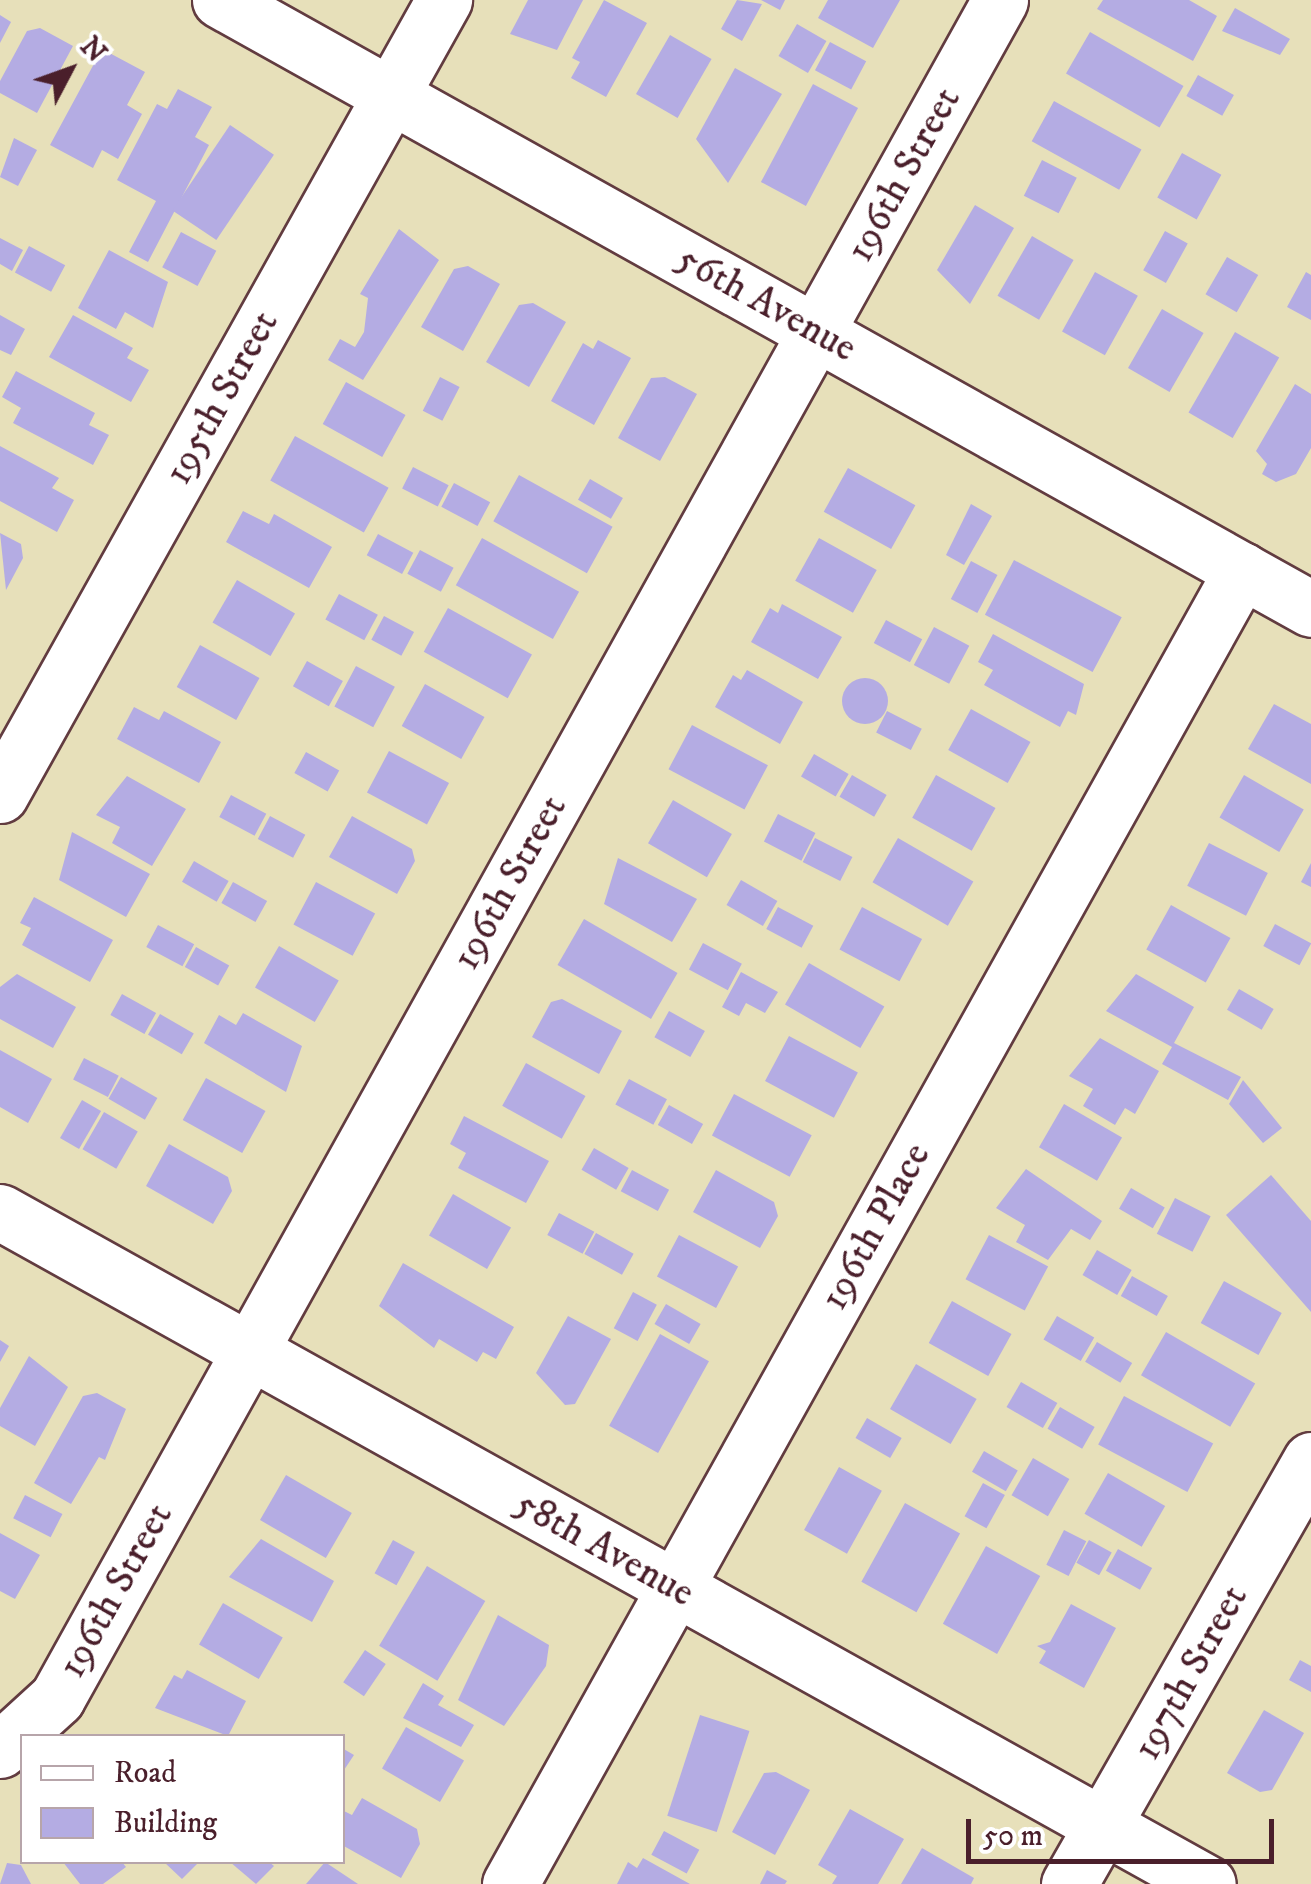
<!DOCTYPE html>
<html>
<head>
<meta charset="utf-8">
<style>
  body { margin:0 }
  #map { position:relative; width:1311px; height:1884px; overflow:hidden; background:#e7e0ba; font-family:"IM FELL DW Pica",serif }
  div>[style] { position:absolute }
  .building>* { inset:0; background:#b4ace3; transform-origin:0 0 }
  .round { border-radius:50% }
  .roads { filter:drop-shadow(2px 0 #623c40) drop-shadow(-2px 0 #623c40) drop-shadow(0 2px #623c40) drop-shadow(0 -2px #623c40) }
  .minor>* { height:55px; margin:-27.5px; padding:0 27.5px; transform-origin:27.5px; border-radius:27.5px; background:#fff }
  span { translate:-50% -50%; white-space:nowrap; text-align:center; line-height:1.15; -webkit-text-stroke:10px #fff; paint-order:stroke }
  .street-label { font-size:40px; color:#4a1f2b }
  .legend { position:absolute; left:20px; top:1734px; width:325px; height:130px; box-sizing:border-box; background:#fff; border:2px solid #b7a5aa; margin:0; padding:12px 18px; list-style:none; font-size:30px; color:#4a1f2b }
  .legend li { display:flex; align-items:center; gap:20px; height:50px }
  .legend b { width:50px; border:2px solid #b7a5aa }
  .north { position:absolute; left:20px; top:20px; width:100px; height:100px; -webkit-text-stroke:8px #fff; paint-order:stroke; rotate:49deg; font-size:28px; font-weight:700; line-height:40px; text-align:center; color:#4a1f2b }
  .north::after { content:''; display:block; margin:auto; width:35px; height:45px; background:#4a1f2b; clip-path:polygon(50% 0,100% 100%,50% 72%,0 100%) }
  .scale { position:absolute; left:966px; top:1819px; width:308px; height:45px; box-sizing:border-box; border:5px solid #4a1f2b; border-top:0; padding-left:12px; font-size:30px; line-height:35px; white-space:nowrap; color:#4a1f2b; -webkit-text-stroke:8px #fff; paint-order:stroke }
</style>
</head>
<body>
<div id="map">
  <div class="building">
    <div style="clip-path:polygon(528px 0,583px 0,557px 50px,510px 34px)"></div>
    <div style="clip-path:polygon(604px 0,647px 23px,606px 97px,571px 78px,580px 62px,572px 58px)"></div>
    <div style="clip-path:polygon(737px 0,762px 4px,742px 41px,721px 29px)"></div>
    <div style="clip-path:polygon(761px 0,785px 0,780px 10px)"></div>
    <div style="clip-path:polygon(828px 0,900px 0,873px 48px,818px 18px)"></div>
    <div style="clip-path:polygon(1103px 0,1189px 0,1217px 16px,1193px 61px,1097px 9px)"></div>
    <div style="clip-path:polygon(1235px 8px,1290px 39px,1280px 55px,1222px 31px)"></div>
    <div style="clip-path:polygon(0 15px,11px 22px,0 43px)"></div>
    <div style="left:797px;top:24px;width:34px;height:37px;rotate:30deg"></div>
    <div style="clip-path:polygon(40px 28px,73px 46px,37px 113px,0 93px,0 81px,27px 31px)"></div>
    <div style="left:1090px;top:32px;width:108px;height:48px;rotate:30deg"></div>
    <div style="left:670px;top:35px;width:48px;height:68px;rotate:30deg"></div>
    <div style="left:830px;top:42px;width:41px;height:32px;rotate:28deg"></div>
    <div style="clip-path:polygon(102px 49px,145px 72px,127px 105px,142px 114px,118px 159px,102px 150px,93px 168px,50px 145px)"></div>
    <div style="clip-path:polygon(735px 68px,782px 94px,728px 183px,696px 139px)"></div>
    <div style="left:1198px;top:75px;width:41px;height:24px;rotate:29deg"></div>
    <div style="left:813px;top:84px;width:51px;height:111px;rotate:28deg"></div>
    <div style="clip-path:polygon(178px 89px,212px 107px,195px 137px,209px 145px,148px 262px,129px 252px,156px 201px,117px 180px,157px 104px,167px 109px)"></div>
    <div style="left:1054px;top:101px;width:100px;height:46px;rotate:29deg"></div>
    <div style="left:230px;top:125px;width:53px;height:103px;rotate:34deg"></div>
    <div style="clip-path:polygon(14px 138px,37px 150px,18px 186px,0 177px)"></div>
    <div style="left:1182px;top:153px;width:45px;height:51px;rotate:29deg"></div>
    <div style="left:1042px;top:160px;width:39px;height:40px;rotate:27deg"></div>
    <div style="clip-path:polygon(975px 205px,1014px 228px,970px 304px,937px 270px)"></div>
    <div style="clip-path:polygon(399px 229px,439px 260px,363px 380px,328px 360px,340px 339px,355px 347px,364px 332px,368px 298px,360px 294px)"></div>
    <div style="left:1165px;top:231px;width:26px;height:45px;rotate:29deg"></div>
    <div style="left:181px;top:232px;width:40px;height:40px;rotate:28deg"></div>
    <div style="left:1032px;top:236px;width:48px;height:69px;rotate:30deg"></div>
    <div style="clip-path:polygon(0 238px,23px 250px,12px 271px,0 264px)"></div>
    <div style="left:29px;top:246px;width:41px;height:30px;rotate:28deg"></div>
    <div style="clip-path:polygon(109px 250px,168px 282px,153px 328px,125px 312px,116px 329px,78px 308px)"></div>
    <div style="left:1227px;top:257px;width:36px;height:43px;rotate:30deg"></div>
    <div style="clip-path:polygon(468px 266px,500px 284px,463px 351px,421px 327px,454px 269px)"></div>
    <div style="left:1095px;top:272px;width:49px;height:68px;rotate:29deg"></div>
    <div style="clip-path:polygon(1306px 272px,1311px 275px,1311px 320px,1287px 307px)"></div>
    <div style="clip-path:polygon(533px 303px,566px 322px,529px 387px,486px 362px,519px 305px)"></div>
    <div style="left:1162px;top:309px;width:48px;height:68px;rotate:30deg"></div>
    <div style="clip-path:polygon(0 315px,25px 329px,11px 355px,0 350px)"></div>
    <div style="clip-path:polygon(73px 315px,133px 348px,127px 358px,149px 370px,131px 402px,49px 357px)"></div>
    <div style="left:1235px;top:332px;width:51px;height:93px;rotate:30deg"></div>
    <div style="clip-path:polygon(598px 340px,631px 358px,594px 425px,551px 401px,583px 343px,593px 349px)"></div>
    <div style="clip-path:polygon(16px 371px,95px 413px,89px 425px,109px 435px,93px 465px,13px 423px,21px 408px,2px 397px)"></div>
    <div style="left:440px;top:377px;width:22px;height:38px;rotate:27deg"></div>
    <div style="clip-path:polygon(665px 377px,697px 394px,660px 461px,618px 438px,651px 378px)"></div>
    <div style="left:346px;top:382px;width:68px;height:48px;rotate:29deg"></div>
    <div style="clip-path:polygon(1295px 384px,1311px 394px,1311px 448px,1296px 474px,1276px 482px,1262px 474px,1267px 464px,1256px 451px)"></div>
    <div style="left:295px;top:436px;width:107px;height:51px;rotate:29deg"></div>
    <div style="clip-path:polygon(0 446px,59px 478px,52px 488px,74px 500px,57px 532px,0 501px)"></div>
    <div style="left:413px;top:467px;width:40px;height:24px;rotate:27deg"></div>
    <div style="left:848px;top:468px;width:77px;height:50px;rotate:29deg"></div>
    <div style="left:519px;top:475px;width:107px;height:53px;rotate:29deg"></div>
    <div style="left:590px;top:479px;width:38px;height:24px;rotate:30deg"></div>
    <div style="left:454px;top:483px;width:41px;height:27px;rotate:28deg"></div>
    <div style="clip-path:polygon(971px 504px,992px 516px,964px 565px,946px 555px)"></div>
    <div style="clip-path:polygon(243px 511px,269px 524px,274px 514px,332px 547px,309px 588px,226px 542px)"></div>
    <div style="clip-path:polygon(0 533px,21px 544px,23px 558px,6px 590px)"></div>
    <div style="left:378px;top:534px;width:40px;height:24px;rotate:28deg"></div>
    <div style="left:482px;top:538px;width:111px;height:54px;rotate:29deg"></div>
    <div style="left:819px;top:538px;width:66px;height:49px;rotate:29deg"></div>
    <div style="left:420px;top:550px;width:38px;height:27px;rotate:28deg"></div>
    <div style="left:1014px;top:560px;width:122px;height:62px;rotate:28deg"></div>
    <div style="left:971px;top:561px;width:30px;height:43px;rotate:28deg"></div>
    <div style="left:237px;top:580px;width:67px;height:49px;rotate:30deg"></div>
    <div style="left:339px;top:594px;width:44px;height:29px;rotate:28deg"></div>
    <div style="clip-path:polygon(782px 604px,842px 637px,818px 679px,751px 642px,770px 608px,778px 613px)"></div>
    <div style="left:448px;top:608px;width:96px;height:50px;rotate:29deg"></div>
    <div style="left:384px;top:616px;width:34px;height:27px;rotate:28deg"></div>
    <div style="left:886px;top:620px;width:41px;height:26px;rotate:28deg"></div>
    <div style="left:934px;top:627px;width:40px;height:43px;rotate:28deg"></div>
    <div style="clip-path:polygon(993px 634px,1084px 684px,1076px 715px,1068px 711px,1060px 727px,984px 685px,993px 670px,978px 662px)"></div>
    <div style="left:200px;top:645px;width:68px;height:48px;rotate:29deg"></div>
    <div style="left:307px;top:661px;width:41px;height:29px;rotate:29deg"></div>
    <div style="left:356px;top:666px;width:44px;height:46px;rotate:28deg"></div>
    <div style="clip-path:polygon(747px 670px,803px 702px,780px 744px,715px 707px,733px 675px,741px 680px)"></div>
    <div class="round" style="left:842px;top:678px;width:46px;height:46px"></div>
    <div style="left:425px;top:684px;width:68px;height:48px;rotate:29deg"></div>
    <div style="clip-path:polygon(1274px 704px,1311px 724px,1311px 784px,1248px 749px)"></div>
    <div style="clip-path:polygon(134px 707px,159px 720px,164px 711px,221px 742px,199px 783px,117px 739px)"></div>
    <div style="left:971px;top:709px;width:68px;height:47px;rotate:29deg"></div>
    <div style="left:887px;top:711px;width:39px;height:24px;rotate:27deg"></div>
    <div style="left:692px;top:725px;width:86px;height:50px;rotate:28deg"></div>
    <div style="left:389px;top:751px;width:68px;height:47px;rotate:28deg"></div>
    <div style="left:306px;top:752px;width:38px;height:24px;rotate:29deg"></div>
    <div style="left:814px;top:754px;width:40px;height:26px;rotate:30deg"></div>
    <div style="left:852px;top:775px;width:40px;height:25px;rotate:30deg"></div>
    <div style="left:936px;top:775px;width:68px;height:49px;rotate:29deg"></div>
    <div style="left:1244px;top:775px;width:69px;height:49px;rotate:30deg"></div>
    <div style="clip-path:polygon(127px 776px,186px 809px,152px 866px,112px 843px,120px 827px,96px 815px)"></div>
    <div style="left:231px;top:795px;width:40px;height:25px;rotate:28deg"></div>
    <div style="left:673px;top:800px;width:68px;height:50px;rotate:30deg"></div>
    <div style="left:778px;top:814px;width:42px;height:31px;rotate:27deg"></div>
    <div style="left:270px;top:816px;width:40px;height:26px;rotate:28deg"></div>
    <div style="clip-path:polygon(352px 816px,412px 849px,415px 861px,397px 894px,329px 857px)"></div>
    <div style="clip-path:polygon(72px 832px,150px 874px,126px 917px,59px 880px)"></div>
    <div style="left:815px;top:838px;width:42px;height:27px;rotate:27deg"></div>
    <div style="left:898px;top:838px;width:87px;height:51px;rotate:30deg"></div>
    <div style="left:1209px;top:843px;width:66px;height:48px;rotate:27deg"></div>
    <div style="clip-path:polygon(618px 858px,697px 899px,672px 942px,604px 904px)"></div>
    <div style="left:194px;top:861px;width:40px;height:24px;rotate:30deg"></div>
    <div style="clip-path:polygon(1311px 863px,1311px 887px,1301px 882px)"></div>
    <div style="left:741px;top:880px;width:42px;height:29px;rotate:30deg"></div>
    <div style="left:233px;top:882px;width:39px;height:24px;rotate:29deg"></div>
    <div style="left:316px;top:882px;width:67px;height:48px;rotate:28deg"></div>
    <div style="clip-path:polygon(34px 897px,113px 940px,90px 982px,22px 945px,31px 928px,20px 923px)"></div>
    <div style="left:1171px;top:905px;width:68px;height:51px;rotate:29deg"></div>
    <div style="left:778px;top:907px;width:40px;height:25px;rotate:28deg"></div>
    <div style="left:862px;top:907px;width:68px;height:48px;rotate:28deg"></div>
    <div style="left:584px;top:919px;width:108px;height:53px;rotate:30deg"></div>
    <div style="left:1275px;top:924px;width:41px;height:25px;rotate:28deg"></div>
    <div style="left:158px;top:925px;width:41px;height:25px;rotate:28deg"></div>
    <div style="left:703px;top:943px;width:44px;height:30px;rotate:28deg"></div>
    <div style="left:279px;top:946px;width:69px;height:48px;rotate:30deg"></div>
    <div style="left:196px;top:947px;width:38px;height:23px;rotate:29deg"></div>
    <div style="left:809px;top:963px;width:87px;height:48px;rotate:30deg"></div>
    <div style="clip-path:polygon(741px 972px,778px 992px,765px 1013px,746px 1003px,739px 1016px,722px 1007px)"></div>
    <div style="clip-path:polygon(17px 974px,76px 1007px,53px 1048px,0 1019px,0 987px)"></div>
    <div style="clip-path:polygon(1136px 974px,1194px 1007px,1174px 1043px,1241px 1077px,1228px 1100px,1162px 1064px,1172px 1047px,1106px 1011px)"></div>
    <div style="left:1239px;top:989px;width:40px;height:24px;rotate:30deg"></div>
    <div style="left:122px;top:994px;width:39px;height:24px;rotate:29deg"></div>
    <div style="clip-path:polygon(562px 999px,622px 1031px,599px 1074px,532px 1037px,551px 1002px)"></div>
    <div style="left:669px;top:1011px;width:41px;height:30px;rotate:29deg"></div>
    <div style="clip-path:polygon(243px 1013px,302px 1046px,286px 1092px,204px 1043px,219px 1015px,236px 1025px)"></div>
    <div style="left:160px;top:1014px;width:39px;height:24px;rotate:30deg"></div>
    <div style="left:789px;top:1036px;width:78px;height:51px;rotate:28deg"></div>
    <div style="clip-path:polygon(1100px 1038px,1159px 1071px,1135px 1114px,1125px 1108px,1115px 1125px,1083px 1106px,1093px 1089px,1069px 1076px)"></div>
    <div style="clip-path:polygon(0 1050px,52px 1079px,28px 1123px,0 1107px)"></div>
    <div style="left:84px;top:1058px;width:39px;height:24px;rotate:27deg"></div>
    <div style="left:526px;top:1063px;width:68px;height:49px;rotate:29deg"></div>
    <div style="left:121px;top:1077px;width:42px;height:25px;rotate:30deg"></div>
    <div style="left:206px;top:1078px;width:68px;height:48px;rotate:29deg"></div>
    <div style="left:629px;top:1079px;width:43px;height:29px;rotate:28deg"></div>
    <div style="clip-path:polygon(1243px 1080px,1282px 1128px,1263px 1143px,1229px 1104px)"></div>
    <div style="left:734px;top:1094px;width:88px;height:47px;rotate:28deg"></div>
    <div style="left:82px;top:1100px;width:22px;height:44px;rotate:30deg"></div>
    <div style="left:1064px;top:1104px;width:67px;height:50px;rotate:30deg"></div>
    <div style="left:669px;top:1105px;width:39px;height:23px;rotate:29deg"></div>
    <div style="left:104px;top:1112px;width:39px;height:43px;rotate:30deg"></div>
    <div style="clip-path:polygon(464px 1116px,549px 1161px,526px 1203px,458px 1168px,466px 1153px,450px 1144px)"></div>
    <div style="clip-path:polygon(169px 1144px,228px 1177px,232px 1191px,213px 1224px,146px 1186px)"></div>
    <div style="left:594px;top:1148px;width:40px;height:25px;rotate:30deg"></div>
    <div style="clip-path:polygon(1026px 1169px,1102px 1221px,1090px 1240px,1071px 1229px,1048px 1260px,1016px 1242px,1025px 1225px,996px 1208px)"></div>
    <div style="left:632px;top:1170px;width:42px;height:24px;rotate:28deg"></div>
    <div style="clip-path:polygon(716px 1170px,774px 1202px,778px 1216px,760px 1248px,693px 1212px)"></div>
    <div style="clip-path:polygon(1271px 1175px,1311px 1221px,1311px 1312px,1226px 1215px)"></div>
    <div style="left:1131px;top:1188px;width:39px;height:24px;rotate:30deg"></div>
    <div style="left:453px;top:1194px;width:67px;height:48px;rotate:30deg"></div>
    <div style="left:1175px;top:1198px;width:40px;height:40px;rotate:27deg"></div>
    <div style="left:559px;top:1213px;width:40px;height:25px;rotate:28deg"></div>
    <div style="left:596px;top:1233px;width:43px;height:24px;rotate:29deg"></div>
    <div style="left:679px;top:1235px;width:67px;height:47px;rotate:28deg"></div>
    <div style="left:989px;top:1235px;width:67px;height:50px;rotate:28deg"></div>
    <div style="left:1097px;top:1250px;width:40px;height:29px;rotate:30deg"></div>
    <div style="clip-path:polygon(403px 1263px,514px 1327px,496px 1359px,483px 1352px,477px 1362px,439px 1339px,434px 1348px,379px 1306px)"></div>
    <div style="left:1132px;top:1276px;width:41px;height:23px;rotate:29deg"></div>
    <div style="left:1224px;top:1281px;width:66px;height:48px;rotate:29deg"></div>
    <div style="left:633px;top:1292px;width:27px;height:41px;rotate:28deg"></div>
    <div style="left:952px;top:1301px;width:68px;height:48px;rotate:29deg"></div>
    <div style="left:666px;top:1304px;width:40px;height:23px;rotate:30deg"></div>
    <div style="clip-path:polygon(568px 1316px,611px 1339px,575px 1404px,565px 1405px,536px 1373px)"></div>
    <div style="left:1057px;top:1316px;width:43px;height:27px;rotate:30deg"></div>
    <div style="left:1166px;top:1332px;width:103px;height:50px;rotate:30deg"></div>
    <div style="left:660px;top:1334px;width:56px;height:105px;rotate:29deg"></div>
    <div style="clip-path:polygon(0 1340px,9px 1346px,0 1362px)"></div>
    <div style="left:1097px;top:1342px;width:41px;height:23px;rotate:31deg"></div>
    <div style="clip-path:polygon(29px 1356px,68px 1387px,35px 1446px,0 1426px,0 1408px)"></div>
    <div style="left:916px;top:1364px;width:70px;height:52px;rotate:30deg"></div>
    <div style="left:1021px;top:1382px;width:42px;height:29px;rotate:30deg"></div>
    <div style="clip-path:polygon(97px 1393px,126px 1409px,105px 1460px,99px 1457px,71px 1504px,34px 1483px,83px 1396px)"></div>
    <div style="left:1124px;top:1396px;width:101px;height:55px;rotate:28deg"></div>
    <div style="left:1060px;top:1407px;width:40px;height:25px;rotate:30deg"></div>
    <div style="left:867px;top:1418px;width:40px;height:23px;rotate:30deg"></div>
    <div style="left:984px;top:1451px;width:39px;height:24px;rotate:30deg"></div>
    <div style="left:1033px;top:1458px;width:42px;height:43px;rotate:30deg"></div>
    <div style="left:839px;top:1467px;width:49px;height:72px;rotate:29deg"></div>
    <div style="left:1108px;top:1473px;width:66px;height:47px;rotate:30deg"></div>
    <div style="left:286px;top:1475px;width:76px;height:52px;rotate:30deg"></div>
    <div style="left:983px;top:1483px;width:25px;height:38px;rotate:29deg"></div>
    <div style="left:25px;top:1495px;width:42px;height:26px;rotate:27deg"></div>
    <div style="left:905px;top:1503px;width:63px;height:90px;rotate:29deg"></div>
    <div style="left:1064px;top:1530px;width:25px;height:39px;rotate:27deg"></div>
    <div style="clip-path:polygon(0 1533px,40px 1555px,15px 1599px,0 1591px)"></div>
    <div style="clip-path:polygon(261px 1539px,334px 1581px,312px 1622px,229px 1577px)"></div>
    <div style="left:393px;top:1540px;width:25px;height:38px;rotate:29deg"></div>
    <div style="left:1089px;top:1540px;width:26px;height:26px;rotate:29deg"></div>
    <div style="left:986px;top:1546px;width:62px;height:89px;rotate:29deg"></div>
    <div style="left:1118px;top:1549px;width:39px;height:25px;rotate:29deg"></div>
    <div style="left:427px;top:1566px;width:68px;height:93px;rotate:31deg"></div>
    <div style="left:223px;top:1603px;width:69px;height:48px;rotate:30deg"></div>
    <div style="clip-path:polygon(1071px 1604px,1116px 1628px,1084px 1688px,1039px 1663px,1046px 1651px,1037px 1646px,1050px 1642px)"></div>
    <div style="clip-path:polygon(498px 1615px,549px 1645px,546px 1666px,504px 1726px,458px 1700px)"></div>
    <div style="left:365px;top:1650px;width:25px;height:39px;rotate:34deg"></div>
    <div style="clip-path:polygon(1300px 1660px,1311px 1666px,1311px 1692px,1289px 1680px)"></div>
    <div style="clip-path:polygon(187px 1670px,246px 1701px,228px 1736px,155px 1708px,174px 1675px,182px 1679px)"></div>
    <div style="clip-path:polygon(423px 1683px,444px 1696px,438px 1705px,474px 1725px,461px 1747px,403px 1718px)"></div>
    <div style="clip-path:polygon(1264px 1710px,1304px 1733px,1272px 1790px,1260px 1792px,1227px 1773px)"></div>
    <div style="left:700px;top:1715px;width:52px;height:106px;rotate:18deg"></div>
    <div style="left:406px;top:1727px;width:67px;height:48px;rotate:30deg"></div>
    <div style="clip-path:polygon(342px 1748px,354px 1755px,342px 1773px)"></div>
    <div style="clip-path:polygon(776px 1772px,810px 1790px,775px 1855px,732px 1832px,764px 1773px)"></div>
    <div style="clip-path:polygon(362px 1798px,417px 1829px,420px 1844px,401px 1878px,342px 1845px,342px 1810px,352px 1815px)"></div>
    <div style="clip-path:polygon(850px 1809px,904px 1839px,878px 1884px,832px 1884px,837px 1876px,818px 1865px)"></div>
    <div style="left:664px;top:1831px;width:40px;height:27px;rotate:28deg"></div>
    <div style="clip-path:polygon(922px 1848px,974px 1878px,971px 1884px,901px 1884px)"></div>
    <div style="clip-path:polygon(643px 1858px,690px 1884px,617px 1884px,628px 1862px,637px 1868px)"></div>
    <div style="clip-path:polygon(63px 1862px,122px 1862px,126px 1867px,103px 1884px,80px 1884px)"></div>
    <div style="clip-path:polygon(164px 1862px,199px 1862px,182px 1879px)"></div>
    <div style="clip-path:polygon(230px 1862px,269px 1862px,274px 1866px,256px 1884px)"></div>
    <div style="clip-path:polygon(325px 1862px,358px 1884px,306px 1884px)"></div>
    <div style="clip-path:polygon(7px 1863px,21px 1865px,31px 1884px,0 1884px)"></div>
    <div style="clip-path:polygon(767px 1870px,787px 1881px,785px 1884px,760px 1884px)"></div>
  </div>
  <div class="roads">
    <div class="minor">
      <div style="left:220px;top:0;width:1249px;rotate:29.17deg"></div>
      <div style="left:0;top:795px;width:911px;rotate:-60.82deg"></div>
      <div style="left:0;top:1212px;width:1382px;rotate:29.09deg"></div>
      <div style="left:0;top:1750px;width:77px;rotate:-42.4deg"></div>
      <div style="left:57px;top:1698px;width:1942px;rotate:-60.95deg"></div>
      <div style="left:510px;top:1884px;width:1504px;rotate:-60.88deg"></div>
      <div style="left:1069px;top:1884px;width:488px;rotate:-60.3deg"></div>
    </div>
  </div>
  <div class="street-label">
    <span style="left:904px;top:175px;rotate:-61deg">196th Street</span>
    <span style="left:766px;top:304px;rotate:29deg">56th Avenue</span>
    <span style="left:222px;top:398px;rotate:-61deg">195th Street</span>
    <span style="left:510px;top:883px;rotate:-61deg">196th Street</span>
    <span style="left:876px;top:1227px;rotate:-61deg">196th Place</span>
    <span style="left:604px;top:1549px;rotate:29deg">58th Avenue</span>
    <span style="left:116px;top:1591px;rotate:-61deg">196th Street</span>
    <span style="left:1191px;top:1673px;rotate:-61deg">197th Street</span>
  </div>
  <ul class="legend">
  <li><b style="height:12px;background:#fff"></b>Road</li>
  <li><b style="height:28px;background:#b4ace3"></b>Building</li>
  </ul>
  <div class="north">N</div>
  <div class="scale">50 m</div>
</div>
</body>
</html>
